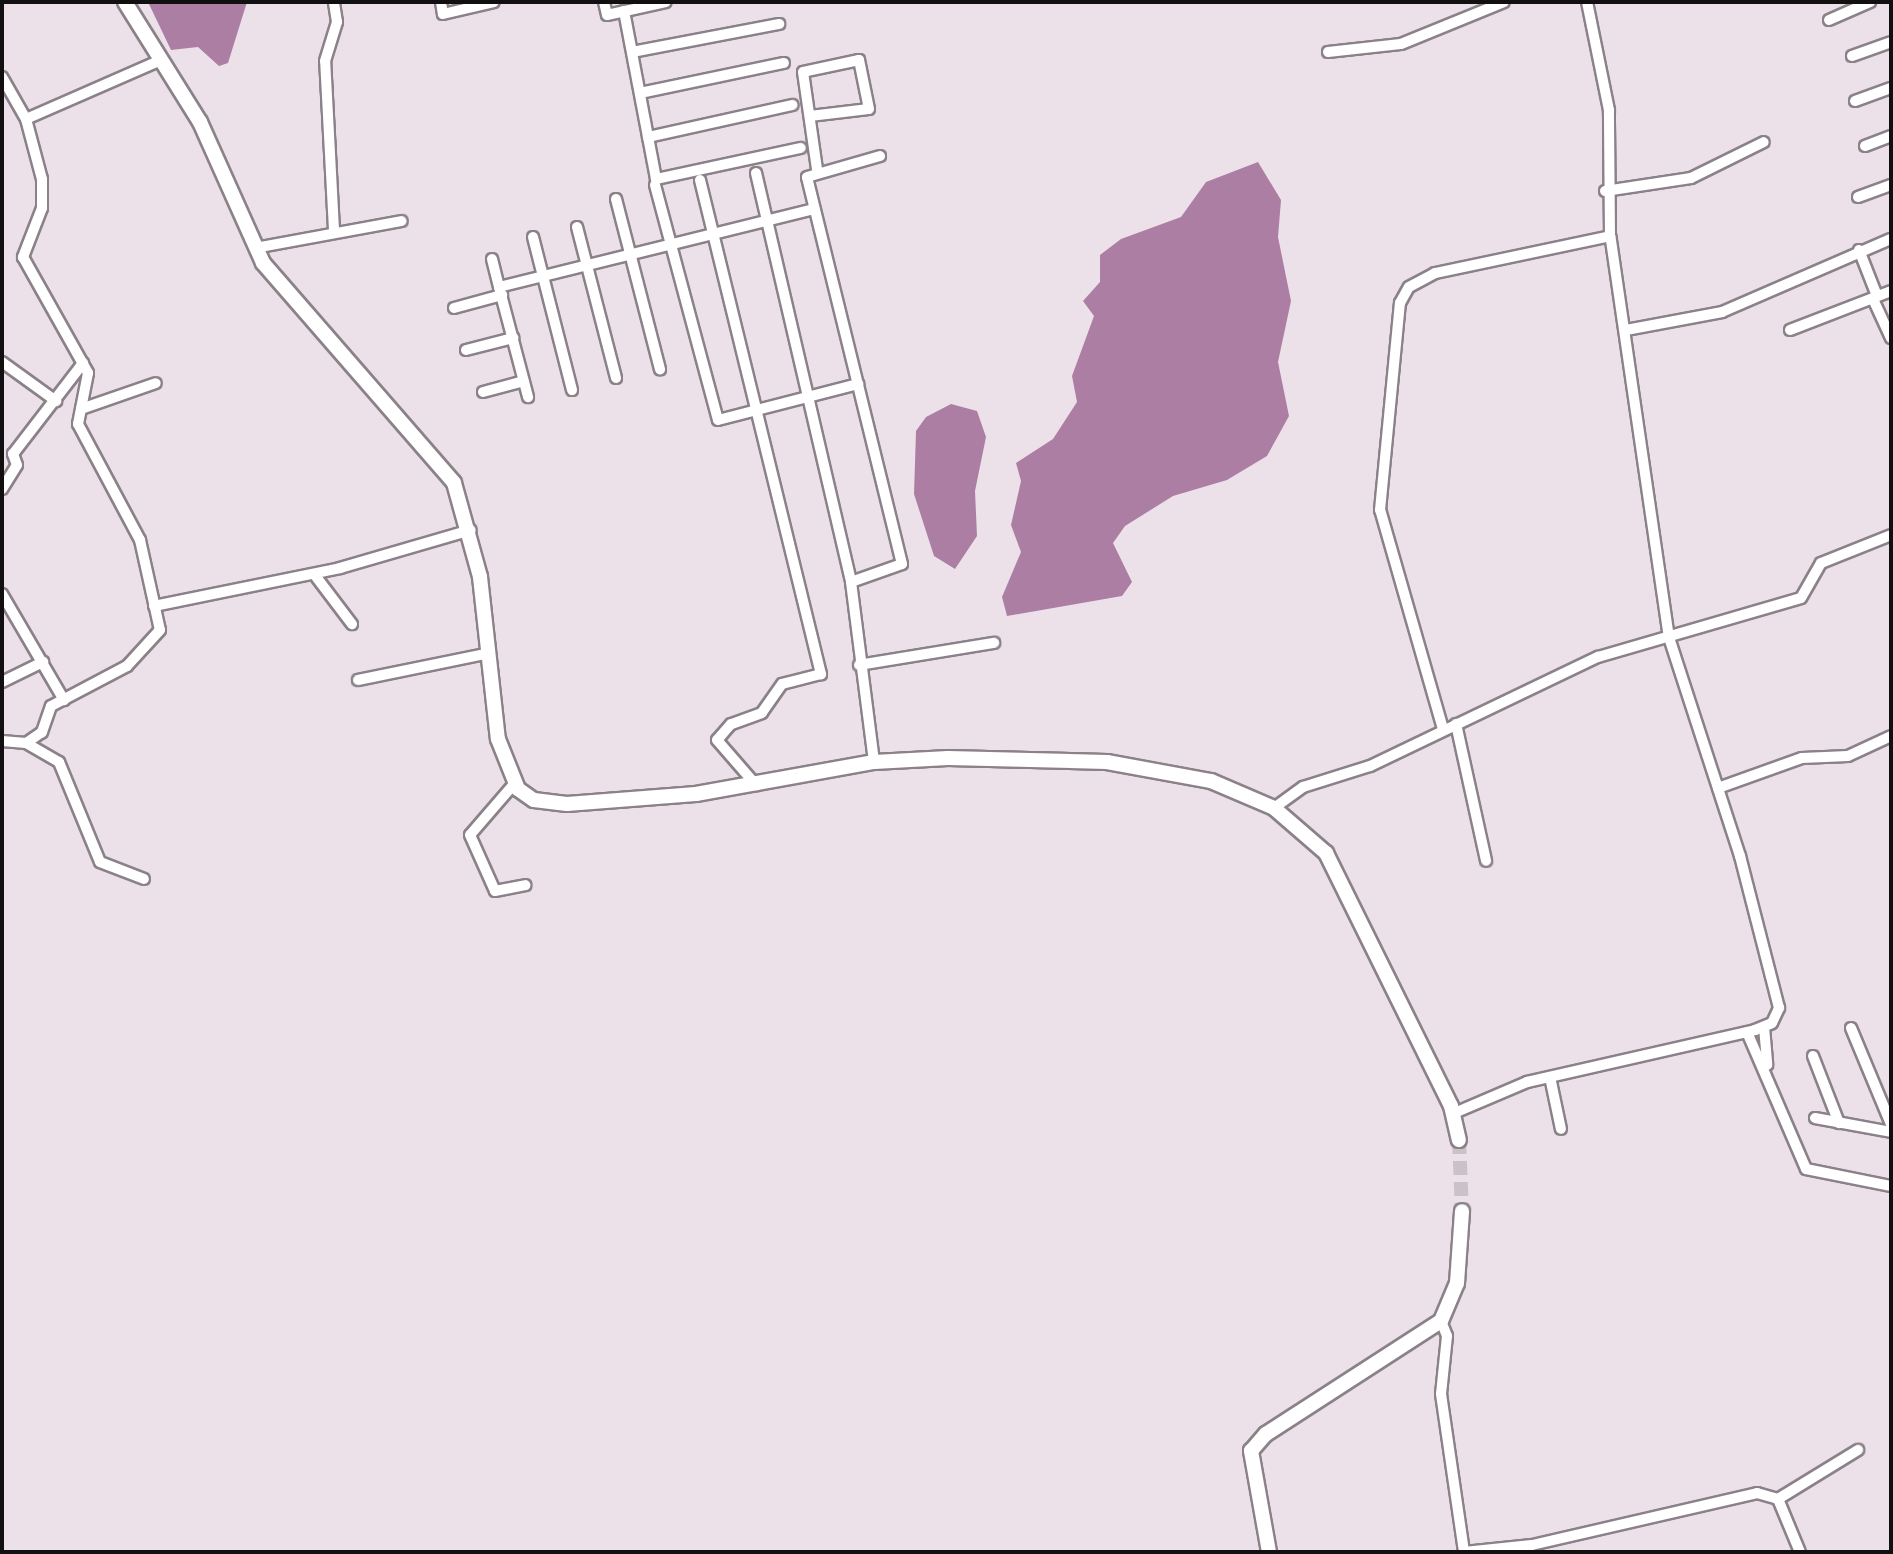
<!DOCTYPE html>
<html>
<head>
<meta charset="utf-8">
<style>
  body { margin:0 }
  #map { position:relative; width:1893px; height:1554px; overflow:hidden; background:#ece1e9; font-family:"Space Grotesk",sans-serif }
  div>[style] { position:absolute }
  .water>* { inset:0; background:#ad7ea3 }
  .tertiary-tunnel>* { height:14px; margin-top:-7px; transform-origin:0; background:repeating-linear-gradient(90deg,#cbc2c9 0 14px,transparent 0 21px) }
  .roads { filter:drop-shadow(2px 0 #8b8189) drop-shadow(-2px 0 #8b8189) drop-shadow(0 2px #8b8189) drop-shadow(0 -2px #8b8189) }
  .minor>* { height:10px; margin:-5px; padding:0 5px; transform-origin:5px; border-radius:5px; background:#fff }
  .tertiary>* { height:14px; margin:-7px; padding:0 7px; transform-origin:7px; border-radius:7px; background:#fff }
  span { translate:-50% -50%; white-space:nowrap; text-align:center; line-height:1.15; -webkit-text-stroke:8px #f9eef7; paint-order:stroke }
  .frame { position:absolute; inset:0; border:4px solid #120f11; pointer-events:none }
</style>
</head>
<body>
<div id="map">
  <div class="water">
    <div style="clip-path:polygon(148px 2px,247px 2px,228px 63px,219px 66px,198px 47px,171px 50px)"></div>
    <div style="clip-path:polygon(1258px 162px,1281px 200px,1278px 237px,1291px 301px,1278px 362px,1289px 416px,1267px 456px,1227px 480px,1173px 496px,1125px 526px,1113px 543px,1132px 582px,1122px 596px,1007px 616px,1002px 597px,1021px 552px,1011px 525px,1021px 481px,1016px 463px,1053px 439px,1077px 402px,1072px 376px,1094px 316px,1083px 301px,1100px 282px,1100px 255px,1121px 239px,1181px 217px,1206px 182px)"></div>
    <div style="clip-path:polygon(951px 404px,977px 411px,986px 437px,975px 491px,977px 536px,955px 569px,934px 556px,914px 494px,916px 431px,926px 417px)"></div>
  </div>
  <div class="tertiary-tunnel">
    <div style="left:1459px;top:1140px;width:71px;rotate:87.6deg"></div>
  </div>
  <div class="roads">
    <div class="minor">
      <div style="left:441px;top:2px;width:12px;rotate:81deg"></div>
      <div style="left:443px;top:14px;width:52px;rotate:-13.2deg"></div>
      <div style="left:604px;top:2px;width:13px;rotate:77deg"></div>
      <div style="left:607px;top:15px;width:60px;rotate:-12.4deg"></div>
      <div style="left:624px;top:11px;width:171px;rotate:79.2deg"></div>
      <div style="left:656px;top:179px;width:148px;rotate:-12.1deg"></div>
      <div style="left:1829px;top:20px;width:45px;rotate:-23.7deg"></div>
      <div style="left:632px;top:52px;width:150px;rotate:-10.8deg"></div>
      <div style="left:1328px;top:52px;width:73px;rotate:-6.3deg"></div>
      <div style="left:1401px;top:44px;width:111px;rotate:-22.2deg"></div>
      <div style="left:1852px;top:56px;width:41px;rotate:-19.7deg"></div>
      <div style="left:2px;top:77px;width:48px;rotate:60.3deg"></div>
      <div style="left:26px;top:119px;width:62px;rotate:75.1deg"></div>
      <div style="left:42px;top:179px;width:29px;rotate:90deg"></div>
      <div style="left:42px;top:208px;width:53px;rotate:111.2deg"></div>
      <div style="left:23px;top:257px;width:133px;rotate:60.7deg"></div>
      <div style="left:88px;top:373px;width:52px;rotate:101.1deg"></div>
      <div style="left:78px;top:424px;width:132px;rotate:61.9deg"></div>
      <div style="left:140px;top:540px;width:92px;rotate:77.5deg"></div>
      <div style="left:160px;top:630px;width:49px;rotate:132.5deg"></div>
      <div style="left:127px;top:666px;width:86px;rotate:152.2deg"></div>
      <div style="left:51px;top:706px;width:28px;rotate:109deg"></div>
      <div style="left:42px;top:732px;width:19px;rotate:145deg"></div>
      <div style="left:640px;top:93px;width:147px;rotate:-11.8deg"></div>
      <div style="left:1855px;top:101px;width:38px;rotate:-20deg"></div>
      <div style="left:810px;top:116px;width:59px;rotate:-6.8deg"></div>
      <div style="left:869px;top:109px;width:50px;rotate:-101.5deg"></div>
      <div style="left:859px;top:60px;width:57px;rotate:167.9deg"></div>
      <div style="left:803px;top:72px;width:98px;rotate:81.8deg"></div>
      <div style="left:26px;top:119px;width:147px;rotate:-23.6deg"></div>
      <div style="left:648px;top:137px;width:148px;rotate:-12.5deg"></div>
      <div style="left:1865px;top:146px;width:28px;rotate:-21deg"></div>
      <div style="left:756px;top:173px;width:420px;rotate:76.9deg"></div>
      <div style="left:851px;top:582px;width:181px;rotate:82.7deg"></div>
      <div style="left:700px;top:180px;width:509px;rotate:76.24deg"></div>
      <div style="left:821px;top:674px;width:40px;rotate:165.6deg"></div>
      <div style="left:782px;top:684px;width:35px;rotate:125deg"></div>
      <div style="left:762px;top:713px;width:33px;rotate:160deg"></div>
      <div style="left:731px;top:724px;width:21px;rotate:131deg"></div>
      <div style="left:717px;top:740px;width:60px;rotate:49.1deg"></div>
      <div style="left:655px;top:185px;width:243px;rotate:75deg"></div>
      <div style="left:718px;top:420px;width:145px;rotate:-14.4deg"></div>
      <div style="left:1605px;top:191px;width:87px;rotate:-8.6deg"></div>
      <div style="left:1691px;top:178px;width:81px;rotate:-26.3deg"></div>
      <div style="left:1858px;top:197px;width:35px;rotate:-20deg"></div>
      <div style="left:616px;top:199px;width:176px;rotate:75.5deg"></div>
      <div style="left:577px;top:227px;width:156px;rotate:75.5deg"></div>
      <div style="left:334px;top:230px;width:169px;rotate:-93deg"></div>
      <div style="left:325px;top:61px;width:41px;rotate:-72.9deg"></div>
      <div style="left:337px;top:22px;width:20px;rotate:-99deg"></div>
      <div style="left:533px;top:237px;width:158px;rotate:75.7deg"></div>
      <div style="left:255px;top:248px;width:149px;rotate:-10.4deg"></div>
      <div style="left:1859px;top:250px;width:49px;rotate:68.6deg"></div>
      <div style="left:492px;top:259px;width:29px;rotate:76deg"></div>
      <div style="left:499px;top:287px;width:325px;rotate:-13.9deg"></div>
      <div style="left:499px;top:287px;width:114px;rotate:75.2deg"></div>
      <div style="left:1873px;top:299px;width:43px;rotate:65.2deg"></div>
      <div style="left:454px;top:308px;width:50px;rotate:-15.2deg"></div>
      <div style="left:1626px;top:330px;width:98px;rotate:-10.6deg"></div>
      <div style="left:1722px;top:312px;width:184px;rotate:-23.4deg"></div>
      <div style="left:1790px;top:330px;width:108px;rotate:-21.1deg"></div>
      <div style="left:466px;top:350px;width:49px;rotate:-14.3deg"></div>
      <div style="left:2px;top:362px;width:67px;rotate:35.8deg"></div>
      <div style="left:483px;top:392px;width:42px;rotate:-15deg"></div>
      <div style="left:81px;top:409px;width:79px;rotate:-19.1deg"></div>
      <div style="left:2px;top:489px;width:28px;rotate:-58deg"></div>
      <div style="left:17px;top:465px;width:12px;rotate:-110deg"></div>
      <div style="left:13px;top:454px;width:115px;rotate:-52.4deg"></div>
      <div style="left:314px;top:574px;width:63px;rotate:52.8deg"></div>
      <div style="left:851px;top:582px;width:54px;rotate:-19.4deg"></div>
      <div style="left:902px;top:564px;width:398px;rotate:-103.8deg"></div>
      <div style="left:807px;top:177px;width:76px;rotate:-16deg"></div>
      <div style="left:2px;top:594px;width:123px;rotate:59.7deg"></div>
      <div style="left:154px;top:606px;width:190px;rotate:-11.5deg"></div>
      <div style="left:340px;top:568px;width:136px;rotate:-16.2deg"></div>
      <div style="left:859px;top:665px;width:137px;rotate:-9.3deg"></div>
      <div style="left:358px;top:680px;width:134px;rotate:-11.6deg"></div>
      <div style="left:2px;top:682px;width:46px;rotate:-26deg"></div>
      <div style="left:1456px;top:724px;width:140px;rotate:77.6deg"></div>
      <div style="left:1443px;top:729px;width:228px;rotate:-106deg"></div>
      <div style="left:1380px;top:510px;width:208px;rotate:-84.5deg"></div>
      <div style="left:1400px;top:303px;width:18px;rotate:-61deg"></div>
      <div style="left:1409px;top:287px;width:30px;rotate:-28deg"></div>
      <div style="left:1435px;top:273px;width:179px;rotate:-11.9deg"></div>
      <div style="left:2px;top:741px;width:24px;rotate:5deg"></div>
      <div style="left:26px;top:743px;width:38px;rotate:30deg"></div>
      <div style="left:59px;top:762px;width:108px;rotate:67.7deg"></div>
      <div style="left:100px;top:862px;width:47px;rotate:21.1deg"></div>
      <div style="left:514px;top:784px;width:67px;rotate:130.8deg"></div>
      <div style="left:470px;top:835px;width:61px;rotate:65.9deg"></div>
      <div style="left:495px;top:891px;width:31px;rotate:-11deg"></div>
      <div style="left:1718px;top:788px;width:89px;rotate:-19.7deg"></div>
      <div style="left:1802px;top:758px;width:46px;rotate:-2.5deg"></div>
      <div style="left:1848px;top:756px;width:47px;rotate:-24.9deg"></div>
      <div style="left:1274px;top:808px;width:36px;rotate:-36deg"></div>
      <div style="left:1303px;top:787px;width:70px;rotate:-17.4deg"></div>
      <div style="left:1370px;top:766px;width:253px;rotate:-25.6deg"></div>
      <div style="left:1598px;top:657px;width:211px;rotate:-16.2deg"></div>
      <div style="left:1801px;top:598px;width:40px;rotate:-60.3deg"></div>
      <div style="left:1821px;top:563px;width:75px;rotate:-21.8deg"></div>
      <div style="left:1764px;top:1027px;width:38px;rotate:85deg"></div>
      <div style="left:1851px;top:1028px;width:104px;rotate:67.4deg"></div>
      <div style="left:1747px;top:1032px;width:149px;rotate:66.7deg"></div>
      <div style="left:1806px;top:1169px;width:87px;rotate:11.3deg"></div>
      <div style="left:1813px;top:1056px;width:72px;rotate:68.8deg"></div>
      <div style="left:1550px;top:1077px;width:53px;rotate:78.1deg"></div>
      <div style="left:1452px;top:1114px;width:82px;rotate:-23.1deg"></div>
      <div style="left:1527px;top:1082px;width:234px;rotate:-12.8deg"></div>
      <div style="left:1755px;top:1030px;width:18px;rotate:-22deg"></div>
      <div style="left:1772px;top:1023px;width:17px;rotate:-65deg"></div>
      <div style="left:1779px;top:1008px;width:157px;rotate:-104.4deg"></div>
      <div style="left:1740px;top:856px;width:229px;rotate:-108deg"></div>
      <div style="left:1669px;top:638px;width:406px;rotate:-98.3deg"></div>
      <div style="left:1610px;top:236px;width:126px;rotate:-90.5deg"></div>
      <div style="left:1609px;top:110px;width:110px;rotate:-101.5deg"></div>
      <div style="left:1815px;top:1118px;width:77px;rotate:10.4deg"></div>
      <div style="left:1441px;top:1321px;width:16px;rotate:68deg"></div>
      <div style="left:1447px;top:1336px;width:58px;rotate:95.9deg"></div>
      <div style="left:1441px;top:1394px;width:160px;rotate:81.7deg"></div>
      <div style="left:1778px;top:1499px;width:94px;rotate:-31.5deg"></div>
      <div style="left:1464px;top:1552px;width:68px;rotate:-5.9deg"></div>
      <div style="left:1532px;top:1545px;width:231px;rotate:-13deg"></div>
      <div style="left:1757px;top:1493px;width:22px;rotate:16deg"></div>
      <div style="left:1778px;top:1499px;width:57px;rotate:67.5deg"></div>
    </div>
    <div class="tertiary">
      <div style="left:125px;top:2px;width:142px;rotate:58deg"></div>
      <div style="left:200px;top:122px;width:154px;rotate:65.9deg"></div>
      <div style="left:263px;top:263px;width:291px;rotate:49deg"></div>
      <div style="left:454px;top:483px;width:98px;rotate:74.5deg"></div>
      <div style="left:480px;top:577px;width:163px;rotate:83.7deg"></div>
      <div style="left:498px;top:739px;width:54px;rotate:68.2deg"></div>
      <div style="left:518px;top:789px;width:19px;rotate:35deg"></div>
      <div style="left:534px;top:800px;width:33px;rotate:7deg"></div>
      <div style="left:567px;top:804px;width:129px;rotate:-4.4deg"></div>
      <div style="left:696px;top:794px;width:181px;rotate:-10.2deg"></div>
      <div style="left:874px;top:762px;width:74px;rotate:-3.1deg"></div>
      <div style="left:948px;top:758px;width:159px;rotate:1.4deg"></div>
      <div style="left:1107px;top:762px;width:106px;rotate:10.4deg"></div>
      <div style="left:1211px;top:781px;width:69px;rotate:23.2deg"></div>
      <div style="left:1274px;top:808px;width:69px;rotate:40.9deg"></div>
      <div style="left:1326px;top:853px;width:282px;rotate:63.7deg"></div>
      <div style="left:1451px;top:1106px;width:35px;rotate:77deg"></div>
      <div style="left:1269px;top:1552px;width:103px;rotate:-100.1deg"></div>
      <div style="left:1251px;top:1451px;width:23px;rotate:-49deg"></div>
      <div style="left:1266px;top:1434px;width:208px;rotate:-32.9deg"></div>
      <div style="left:1441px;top:1321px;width:41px;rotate:-67.2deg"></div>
      <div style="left:1457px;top:1283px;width:72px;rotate:-86deg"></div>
    </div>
  </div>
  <div class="frame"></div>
</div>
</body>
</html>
